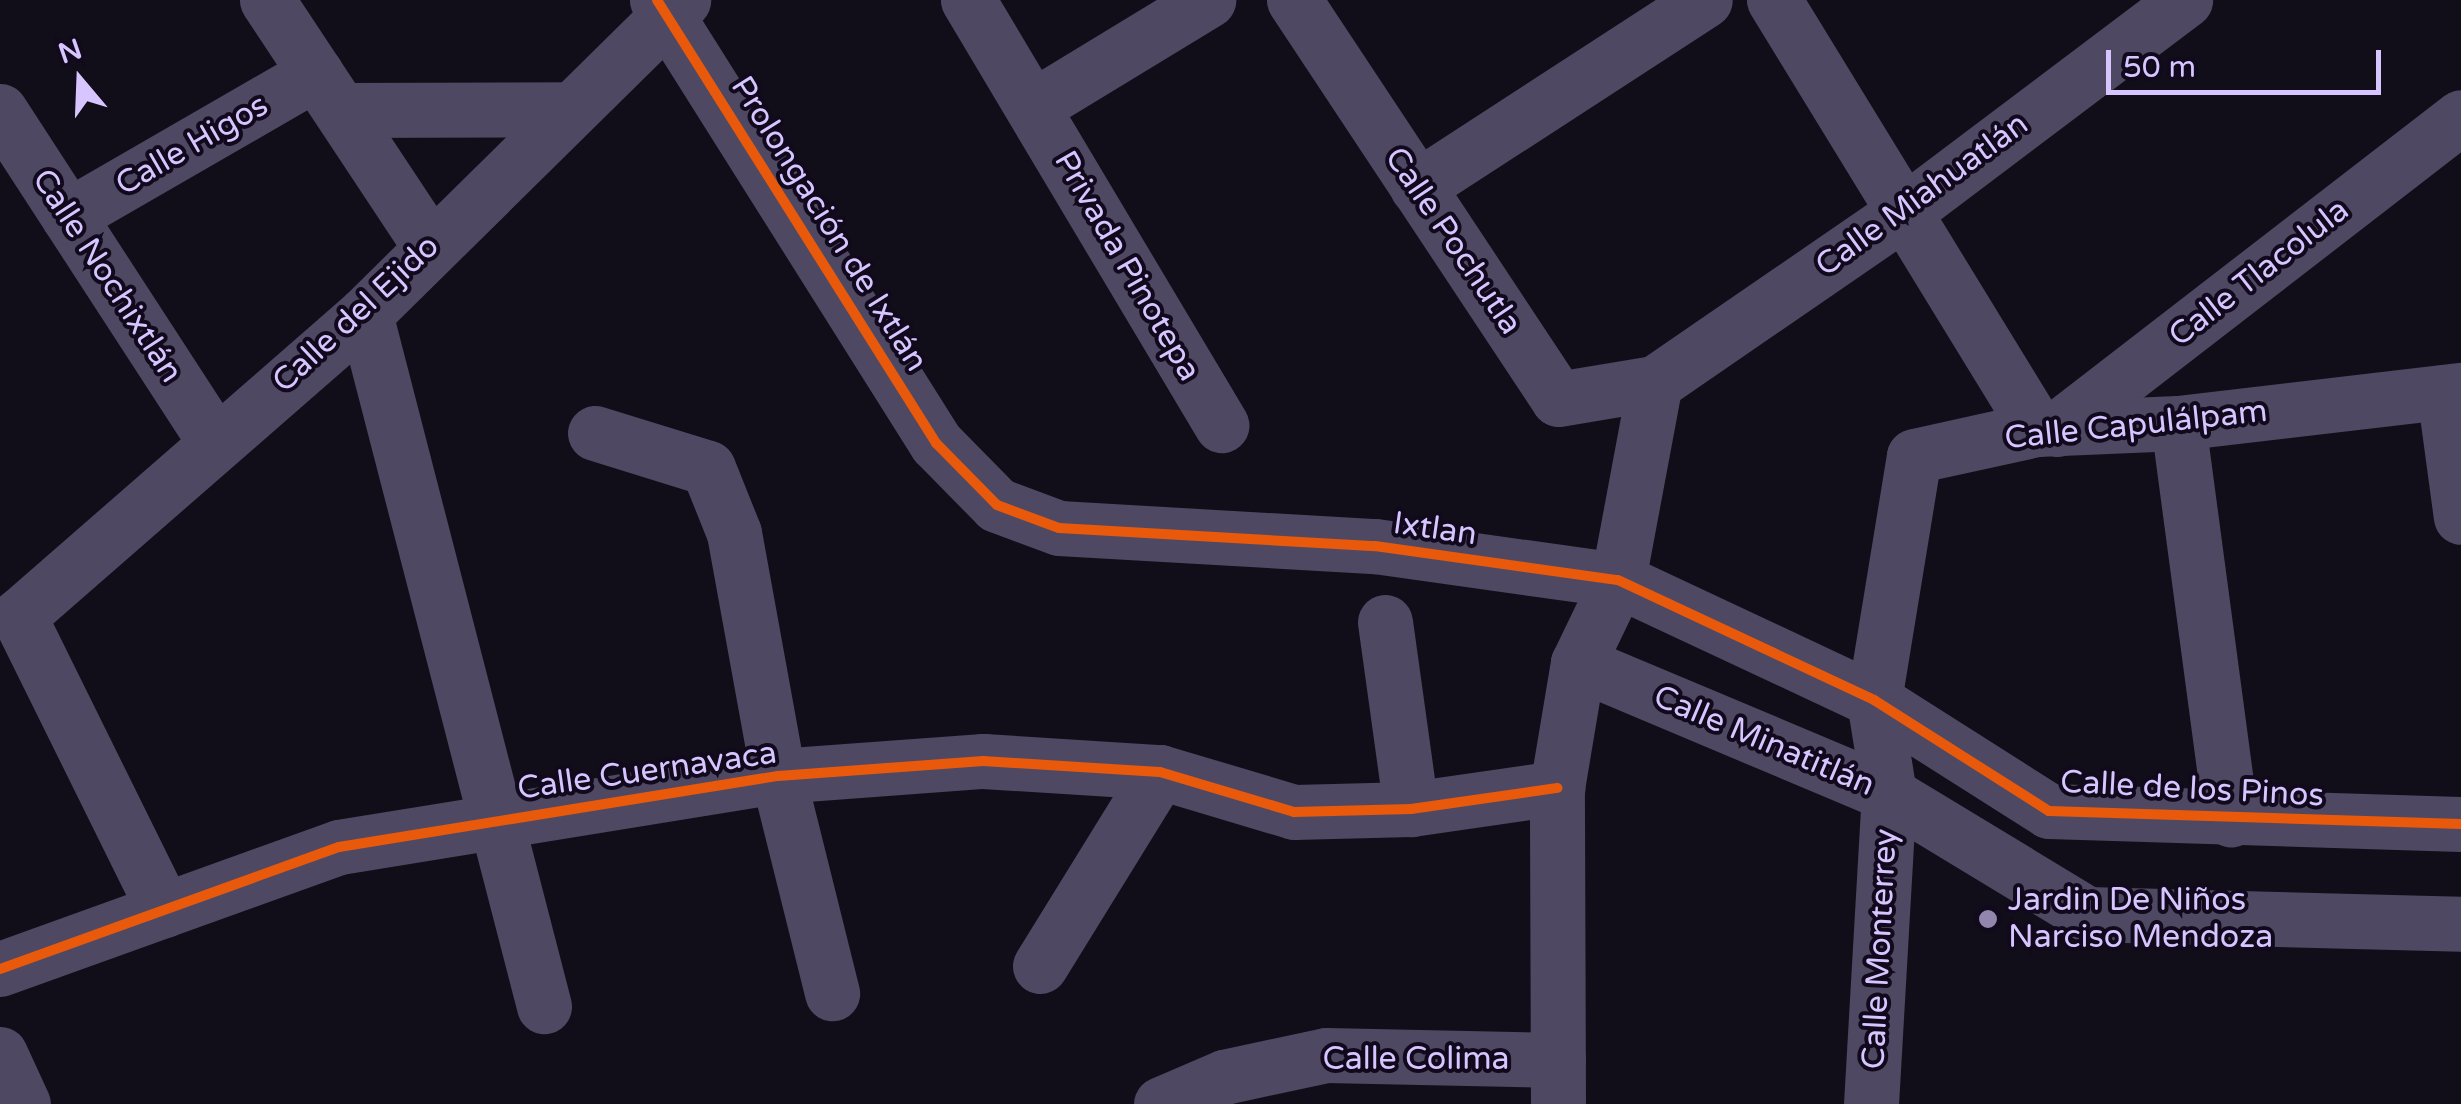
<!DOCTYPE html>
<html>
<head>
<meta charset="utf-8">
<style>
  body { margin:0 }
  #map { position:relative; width:2461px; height:1104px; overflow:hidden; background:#120e19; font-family:"Varela Round",sans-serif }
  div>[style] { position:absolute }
  .minor>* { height:55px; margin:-27.5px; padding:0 27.5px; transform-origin:27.5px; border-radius:27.5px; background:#4f4862 }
  .cycleway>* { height:10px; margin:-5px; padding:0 5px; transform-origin:5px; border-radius:5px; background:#e8590c }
  .dots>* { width:28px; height:28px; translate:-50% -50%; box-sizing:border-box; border:5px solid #110a1d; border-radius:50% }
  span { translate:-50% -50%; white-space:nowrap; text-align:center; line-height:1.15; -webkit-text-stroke:8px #110a1d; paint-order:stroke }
  .street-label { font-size:32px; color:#d7c5ff }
  .poi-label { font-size:32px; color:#d7c5ff }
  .left { translate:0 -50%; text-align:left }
  .north { position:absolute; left:30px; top:30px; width:100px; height:100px; -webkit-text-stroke:8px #110a1d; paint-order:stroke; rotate:341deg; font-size:28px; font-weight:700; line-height:40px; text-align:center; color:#d7c5ff }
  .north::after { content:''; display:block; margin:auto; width:35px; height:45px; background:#d7c5ff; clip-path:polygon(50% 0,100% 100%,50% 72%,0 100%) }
  .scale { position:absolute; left:2106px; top:50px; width:275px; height:45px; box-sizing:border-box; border:5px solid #d7c5ff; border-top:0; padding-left:12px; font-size:30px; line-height:35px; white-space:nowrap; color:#d7c5ff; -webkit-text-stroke:8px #110a1d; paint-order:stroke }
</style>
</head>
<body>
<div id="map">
  <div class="minor">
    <div style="left:267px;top:0;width:295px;rotate:56.5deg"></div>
    <div style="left:657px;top:0;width:524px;rotate:57.8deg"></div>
    <div style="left:936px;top:443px;width:87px;rotate:45.5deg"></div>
    <div style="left:997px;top:505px;width:66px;rotate:20.4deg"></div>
    <div style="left:1059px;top:528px;width:317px;rotate:3.3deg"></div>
    <div style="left:1375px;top:546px;width:245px;rotate:8deg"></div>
    <div style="left:1618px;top:580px;width:283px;rotate:25.1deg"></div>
    <div style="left:1874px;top:700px;width:207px;rotate:32.4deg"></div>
    <div style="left:2049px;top:811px;width:412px;rotate:1.8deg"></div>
    <div style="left:968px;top:0;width:495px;rotate:59.2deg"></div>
    <div style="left:1294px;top:0;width:478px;rotate:56.5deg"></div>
    <div style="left:1558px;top:399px;width:98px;rotate:-9.4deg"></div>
    <div style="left:1655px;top:383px;width:302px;rotate:-34.5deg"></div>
    <div style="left:1904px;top:212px;width:352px;rotate:-37deg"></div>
    <div style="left:1774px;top:0;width:503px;rotate:58.49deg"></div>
    <div style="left:1034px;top:106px;width:204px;rotate:-31.3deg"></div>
    <div style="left:340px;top:110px;width:232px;rotate:-0.2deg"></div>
    <div style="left:0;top:111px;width:393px;rotate:57deg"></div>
    <div style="left:1417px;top:187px;width:343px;rotate:-33deg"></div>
    <div style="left:68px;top:216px;width:286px;rotate:-30deg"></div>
    <div style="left:365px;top:314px;width:715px;rotate:75.5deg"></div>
    <div style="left:2444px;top:392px;width:126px;rotate:82.3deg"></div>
    <div style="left:2178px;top:423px;width:400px;rotate:82.4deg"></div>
    <div style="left:2057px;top:429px;width:510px;rotate:-37.68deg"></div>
    <div style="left:595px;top:433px;width:118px;rotate:17.2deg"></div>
    <div style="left:708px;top:468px;width:70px;rotate:68.2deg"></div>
    <div style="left:734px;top:533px;width:247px;rotate:79.7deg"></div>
    <div style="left:778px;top:776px;width:224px;rotate:76deg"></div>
    <div style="left:1385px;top:622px;width:189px;rotate:82.1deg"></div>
    <div style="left:1578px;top:663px;width:337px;rotate:22.8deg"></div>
    <div style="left:1889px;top:794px;width:232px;rotate:31.2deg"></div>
    <div style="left:2087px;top:914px;width:374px;rotate:1.5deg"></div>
    <div style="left:164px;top:910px;width:328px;rotate:-116.3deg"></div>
    <div style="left:19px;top:616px;width:459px;rotate:-41.1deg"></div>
    <div style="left:365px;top:314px;width:447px;rotate:-44.6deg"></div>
    <div style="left:1040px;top:966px;width:228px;rotate:-58.3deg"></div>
    <div style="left:0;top:969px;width:360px;rotate:-19.8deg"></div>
    <div style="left:339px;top:847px;width:445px;rotate:-9.2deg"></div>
    <div style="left:778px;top:776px;width:206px;rotate:-4.2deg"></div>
    <div style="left:983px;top:761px;width:177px;rotate:3.6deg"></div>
    <div style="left:1160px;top:772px;width:140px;rotate:16.6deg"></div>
    <div style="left:1294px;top:812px;width:117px;rotate:-1.5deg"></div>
    <div style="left:1411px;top:809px;width:148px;rotate:-8.2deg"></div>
    <div style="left:0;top:1054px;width:55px;rotate:65.3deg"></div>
    <div style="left:1161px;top:1104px;width:69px;rotate:-23.2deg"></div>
    <div style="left:1224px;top:1077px;width:104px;rotate:-12.2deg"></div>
    <div style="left:1326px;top:1055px;width:232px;rotate:1.2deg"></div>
    <div style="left:1558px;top:1104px;width:316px;rotate:-90.2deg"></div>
    <div style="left:1557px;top:788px;width:127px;rotate:-80.5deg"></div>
    <div style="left:1578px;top:663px;width:92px;rotate:-64.3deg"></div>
    <div style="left:1618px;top:580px;width:200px;rotate:-79.4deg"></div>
    <div style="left:1871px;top:1104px;width:311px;rotate:-86.7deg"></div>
    <div style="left:1889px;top:794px;width:95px;rotate:-99.1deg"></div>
    <div style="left:1874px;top:700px;width:247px;rotate:-80.7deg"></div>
    <div style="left:1914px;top:456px;width:126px;rotate:-12.4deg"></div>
    <div style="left:2037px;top:429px;width:141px;rotate:-2.4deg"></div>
    <div style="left:2178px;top:423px;width:285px;rotate:-6.7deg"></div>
  </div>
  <div class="cycleway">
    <div style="left:657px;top:0;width:524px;rotate:57.8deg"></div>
    <div style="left:936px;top:443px;width:87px;rotate:45.5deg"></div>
    <div style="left:997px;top:505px;width:66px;rotate:20.4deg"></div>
    <div style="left:1059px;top:528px;width:317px;rotate:3.3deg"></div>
    <div style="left:1375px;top:546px;width:245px;rotate:8deg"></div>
    <div style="left:1618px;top:580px;width:283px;rotate:25.1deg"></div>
    <div style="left:1874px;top:700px;width:207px;rotate:32.4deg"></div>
    <div style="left:2049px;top:811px;width:412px;rotate:1.8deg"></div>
    <div style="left:0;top:969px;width:360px;rotate:-19.8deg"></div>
    <div style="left:339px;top:847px;width:445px;rotate:-9.2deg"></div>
    <div style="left:778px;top:776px;width:206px;rotate:-4.2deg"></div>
    <div style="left:983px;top:761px;width:177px;rotate:3.6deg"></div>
    <div style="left:1160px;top:772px;width:140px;rotate:16.6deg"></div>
    <div style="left:1294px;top:812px;width:117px;rotate:-1.5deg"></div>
    <div style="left:1411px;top:809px;width:148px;rotate:-8.2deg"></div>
  </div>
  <div class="dots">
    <div style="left:1988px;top:919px;background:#9285ae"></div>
  </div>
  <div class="street-label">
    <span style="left:192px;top:145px;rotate:-30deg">Calle Higos</span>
    <span style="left:1922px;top:195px;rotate:-36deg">Calle Miahuatlán</span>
    <span style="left:829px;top:224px;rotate:58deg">Prolongación de Ixtlán</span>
    <span style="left:1453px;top:241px;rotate:56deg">Calle Pochutla</span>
    <span style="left:1127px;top:266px;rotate:60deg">Privada Pinotepa</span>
    <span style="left:2259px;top:273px;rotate:-38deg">Calle Tlacolula</span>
    <span style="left:107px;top:276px;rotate:57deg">Calle Nochixtlán</span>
    <span style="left:356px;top:314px;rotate:-43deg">Calle del Ejido</span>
    <span style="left:2136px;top:425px;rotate:-6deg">Calle Capulálpam</span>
    <span style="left:1435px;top:529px;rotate:8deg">Ixtlan</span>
    <span style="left:1764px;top:741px;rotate:23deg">Calle Minatitlán</span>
    <span style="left:647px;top:771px;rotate:-8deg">Calle Cuernavaca</span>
    <span style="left:2192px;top:789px;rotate:3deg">Calle de los Pinos</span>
    <span style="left:1880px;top:949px;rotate:-87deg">Calle Monterrey</span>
    <span style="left:1416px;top:1059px">Calle Colima</span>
  </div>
  <div class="poi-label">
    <span class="left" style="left:2008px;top:919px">Jardin De Niños<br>Narciso Mendoza</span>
  </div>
  <div class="north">N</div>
  <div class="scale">50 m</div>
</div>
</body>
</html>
